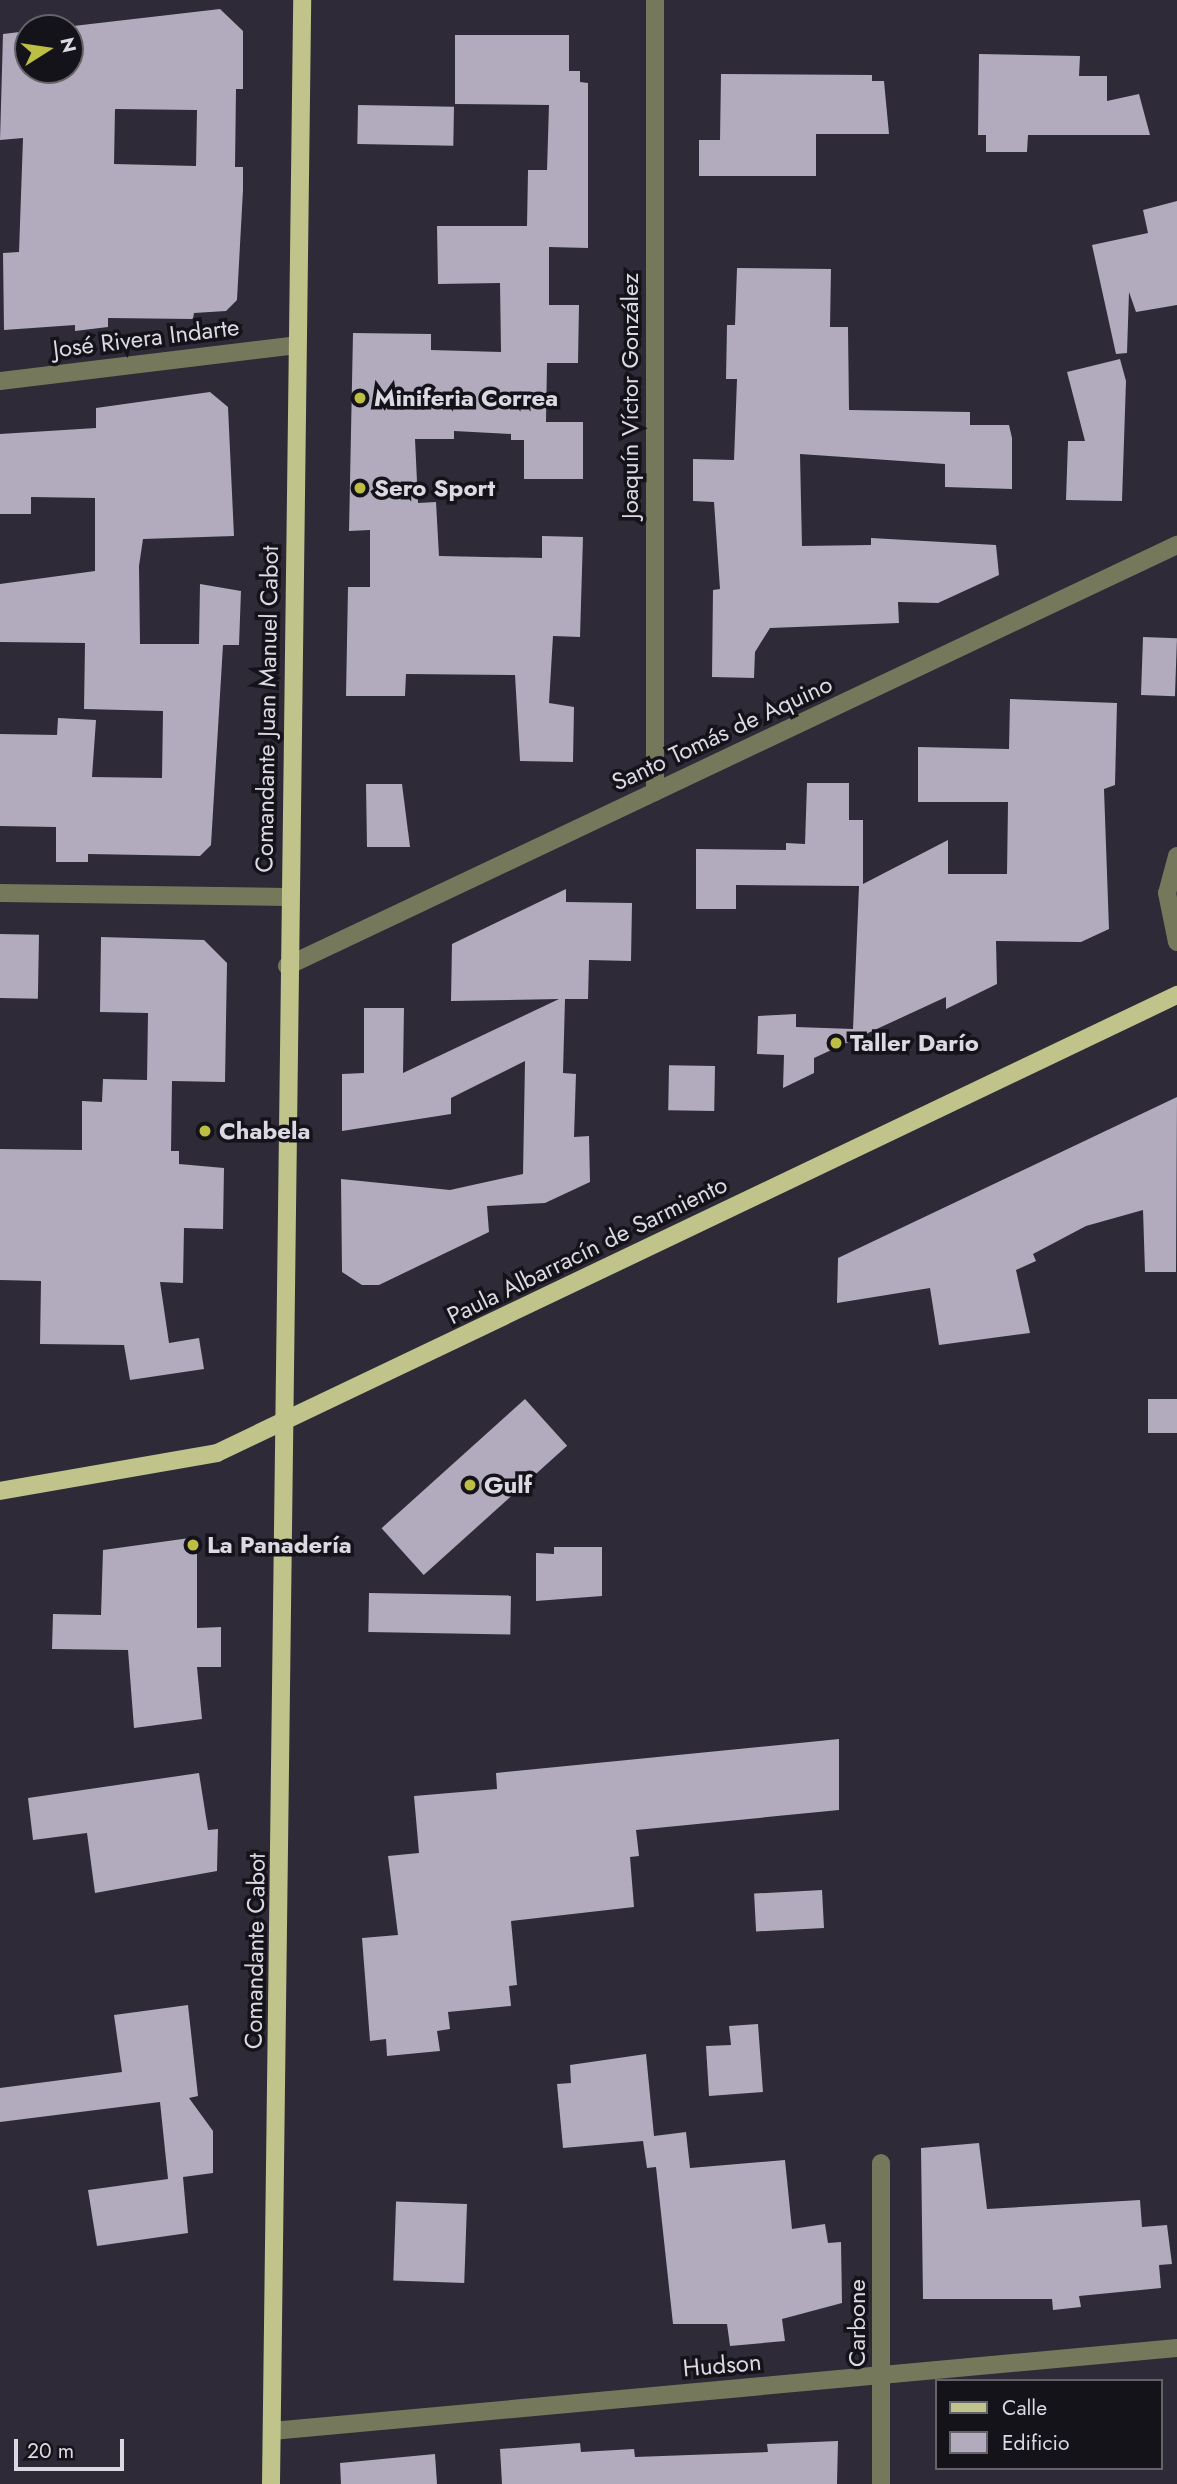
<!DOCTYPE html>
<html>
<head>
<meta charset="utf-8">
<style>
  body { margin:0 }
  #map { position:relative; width:1177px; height:2484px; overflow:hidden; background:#2e2a38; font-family:Jost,sans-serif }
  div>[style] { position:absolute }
  .building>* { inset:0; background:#b1abbd; transform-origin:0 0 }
  .minor>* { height:18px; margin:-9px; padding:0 9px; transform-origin:9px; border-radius:9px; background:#76785c }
  .major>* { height:18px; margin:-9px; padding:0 9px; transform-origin:9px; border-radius:9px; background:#c0c38a }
  .dots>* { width:19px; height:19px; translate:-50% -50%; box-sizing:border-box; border:4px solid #15131a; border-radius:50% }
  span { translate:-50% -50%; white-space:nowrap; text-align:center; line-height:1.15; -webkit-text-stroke:7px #15131a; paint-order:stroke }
  .street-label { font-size:24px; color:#dcd9e3 }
  .poi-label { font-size:24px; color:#dcd9e3; font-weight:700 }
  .left { translate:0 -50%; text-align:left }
  .legend { position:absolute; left:935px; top:2379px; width:228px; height:91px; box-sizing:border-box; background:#15131a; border:2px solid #65626a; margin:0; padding:9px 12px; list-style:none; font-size:21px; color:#dcd9e3 }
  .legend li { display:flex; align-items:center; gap:14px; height:35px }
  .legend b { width:35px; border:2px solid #65626a }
  .north { position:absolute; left:14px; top:14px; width:70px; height:70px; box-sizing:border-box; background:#15131a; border:2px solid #65626a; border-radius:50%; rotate:78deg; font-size:19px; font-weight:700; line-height:28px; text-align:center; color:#dcd9e3 }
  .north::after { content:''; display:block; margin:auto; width:24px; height:32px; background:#bcbf44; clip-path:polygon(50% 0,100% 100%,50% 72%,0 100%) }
  .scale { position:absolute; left:14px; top:2439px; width:110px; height:32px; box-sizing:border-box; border:4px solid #dcd9e3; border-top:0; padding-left:9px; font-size:21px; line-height:24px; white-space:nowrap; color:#dcd9e3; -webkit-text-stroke:5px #15131a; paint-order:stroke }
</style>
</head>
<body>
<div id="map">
  <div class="building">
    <div style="clip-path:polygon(evenodd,220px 9px,243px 31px,243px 89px,236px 89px,235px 167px,243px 167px,243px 190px,237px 300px,226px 311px,194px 313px,193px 319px,108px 318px,108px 327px,75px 331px,75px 325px,4px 330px,3px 253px,19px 252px,23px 138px,0 140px,3px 34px,28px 31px,28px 70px,70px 70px,70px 28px,56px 28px,220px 9px,115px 109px,197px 110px,196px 166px,114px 164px,115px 109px)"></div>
    <div style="clip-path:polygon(455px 35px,569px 35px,569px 71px,580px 71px,580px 82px,588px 83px,588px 248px,549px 247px,549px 305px,579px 305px,578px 363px,547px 363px,546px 422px,583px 422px,583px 479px,524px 479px,524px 440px,511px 440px,511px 434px,454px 431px,454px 439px,415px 439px,418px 503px,436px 502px,439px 556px,542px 558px,542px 536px,583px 537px,580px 637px,553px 636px,549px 703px,574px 707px,573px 762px,520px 761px,515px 675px,406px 674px,405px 696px,346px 696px,348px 587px,370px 587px,370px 530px,349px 531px,353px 333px,431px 334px,431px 350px,501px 352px,500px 283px,438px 284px,437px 226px,527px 226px,528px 170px,547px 170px,549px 105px,455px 104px)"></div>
    <div style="clip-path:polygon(979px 54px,1080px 56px,1079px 76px,1107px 76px,1107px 101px,1139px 94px,1150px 135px,1028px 135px,1027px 152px,986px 152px,986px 135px,978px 135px)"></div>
    <div style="clip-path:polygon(721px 74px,872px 75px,872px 81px,884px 81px,889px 134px,816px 134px,816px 176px,699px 176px,699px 140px,720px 140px)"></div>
    <div style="left:358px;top:105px;width:96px;height:39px;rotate:1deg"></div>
    <div style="clip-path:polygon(1177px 201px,1177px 305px,1136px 312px,1129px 292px,1127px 353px,1116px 354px,1092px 245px,1148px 233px,1143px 210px)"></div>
    <div style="clip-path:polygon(737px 268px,831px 269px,830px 327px,848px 327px,849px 410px,970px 412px,970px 425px,1009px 425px,1012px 438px,1012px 489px,945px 487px,945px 464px,800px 454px,802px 546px,871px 545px,871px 538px,996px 545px,999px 575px,938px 603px,898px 602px,899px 623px,770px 628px,755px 652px,754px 678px,712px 677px,713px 590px,720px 589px,714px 502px,693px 501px,693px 459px,734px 460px,737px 379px,726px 379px,727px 325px,735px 325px)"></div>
    <div style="clip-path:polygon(1120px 359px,1126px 381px,1122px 501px,1066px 500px,1068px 441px,1085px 441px,1067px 372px)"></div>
    <div style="clip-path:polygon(210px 392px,228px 407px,234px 536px,143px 539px,139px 566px,140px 644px,199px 644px,200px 584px,241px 591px,239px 645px,223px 645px,211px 845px,200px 856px,88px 854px,88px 862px,56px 862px,56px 827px,0 826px,0 734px,57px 735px,58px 718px,96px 720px,92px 777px,162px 778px,163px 711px,84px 709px,85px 643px,0 642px,0 584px,95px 571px,95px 498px,31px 497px,31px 514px,0 514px,0 434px,96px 428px,96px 408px)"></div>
    <div style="left:1143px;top:637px;width:34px;height:58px;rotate:2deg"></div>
    <div style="clip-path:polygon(1010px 699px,1117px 703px,1115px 785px,1104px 789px,1109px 929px,1081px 942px,996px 941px,997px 984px,946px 1009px,946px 997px,814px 1058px,814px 1073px,783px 1088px,784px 1055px,757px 1054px,758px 1016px,796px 1014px,796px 1027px,853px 1029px,859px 886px,736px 885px,736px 909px,696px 909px,696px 849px,786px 850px,786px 843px,805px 844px,807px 783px,849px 783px,849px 820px,863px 820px,863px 884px,948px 840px,948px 874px,1007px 874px,1008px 802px,918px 802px,918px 747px,1009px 749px)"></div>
    <div style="clip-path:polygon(366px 784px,402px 784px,410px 847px,367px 847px)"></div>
    <div style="clip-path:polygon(566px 889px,566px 902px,632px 903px,631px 961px,589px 960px,588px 999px,565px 999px,563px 1073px,576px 1074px,574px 1137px,589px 1136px,590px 1182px,545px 1203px,487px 1206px,489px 1232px,379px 1285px,362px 1285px,342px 1272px,341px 1179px,450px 1190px,523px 1174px,525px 1061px,451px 1098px,451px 1114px,342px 1131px,342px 1074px,364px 1073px,364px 1008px,404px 1008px,403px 1073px,559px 999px,451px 1001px,452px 944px)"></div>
    <div style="left:0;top:934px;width:39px;height:64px;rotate:1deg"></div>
    <div style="clip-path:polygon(101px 937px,204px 940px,227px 963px,225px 1082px,172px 1081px,171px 1151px,179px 1151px,179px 1164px,224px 1168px,223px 1229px,184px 1228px,183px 1283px,160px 1282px,169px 1343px,199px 1338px,204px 1369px,130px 1380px,124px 1345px,40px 1344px,41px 1281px,0 1280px,0 1149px,82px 1150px,82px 1101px,102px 1102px,103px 1079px,147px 1080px,148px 1013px,100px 1012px)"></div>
    <div style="left:715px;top:1066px;width:45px;height:46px;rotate:91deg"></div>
    <div style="clip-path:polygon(1177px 1097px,1176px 1272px,1145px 1272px,1143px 1210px,1086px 1226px,1033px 1254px,1036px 1261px,1016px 1270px,1030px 1333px,939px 1345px,930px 1288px,837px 1303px,838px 1258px)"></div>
    <div style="left:525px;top:1399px;width:63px;height:193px;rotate:48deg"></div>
    <div style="left:1177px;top:1399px;width:34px;height:29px;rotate:90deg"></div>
    <div style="clip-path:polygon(197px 1537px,197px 1628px,221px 1627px,221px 1667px,197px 1667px,202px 1719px,134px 1728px,128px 1650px,52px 1649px,53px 1614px,101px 1615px,103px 1550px)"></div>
    <div style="clip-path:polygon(554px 1547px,602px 1547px,602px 1596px,536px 1601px,536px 1553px,554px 1554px)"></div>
    <div style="left:369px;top:1593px;width:142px;height:39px;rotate:1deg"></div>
    <div style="clip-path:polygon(839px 1739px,839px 1810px,636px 1830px,639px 1856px,630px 1857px,634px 1907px,511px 1921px,517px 1985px,509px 1986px,511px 2006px,448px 2012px,450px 2029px,437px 2031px,440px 2051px,387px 2056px,386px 2039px,370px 2041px,362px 1938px,398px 1935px,388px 1856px,419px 1853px,414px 1796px,497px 1789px,496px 1773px)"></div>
    <div style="clip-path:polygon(199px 1773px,208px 1830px,218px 1829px,217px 1871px,95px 1893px,87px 1833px,33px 1840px,28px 1798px)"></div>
    <div style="left:822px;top:1890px;width:38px;height:68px;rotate:87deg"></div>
    <div style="clip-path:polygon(188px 2005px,198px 2096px,189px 2098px,213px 2131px,213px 2173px,183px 2177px,188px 2233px,97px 2246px,88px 2190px,168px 2179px,160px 2102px,0 2122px,0 2088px,122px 2072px,114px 2015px)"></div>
    <div style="clip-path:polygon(758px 2024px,763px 2092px,709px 2096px,706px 2046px,731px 2045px,729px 2026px)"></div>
    <div style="clip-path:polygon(646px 2054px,654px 2136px,686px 2132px,690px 2168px,785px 2160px,792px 2229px,825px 2224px,828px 2243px,841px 2242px,842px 2303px,782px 2319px,785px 2341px,730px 2346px,727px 2324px,673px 2324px,656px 2167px,647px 2168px,643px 2141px,563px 2148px,557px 2084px,571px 2083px,570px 2065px)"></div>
    <div style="clip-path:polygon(979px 2143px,987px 2209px,1140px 2200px,1142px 2227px,1167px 2225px,1172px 2264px,1159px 2265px,1161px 2288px,1079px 2296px,1081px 2307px,1053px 2310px,1052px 2299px,923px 2299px,921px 2148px)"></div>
    <div style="left:467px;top:2204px;width:79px;height:71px;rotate:92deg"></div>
    <div style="clip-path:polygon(838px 2441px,837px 2484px,502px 2484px,500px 2449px,580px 2443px,581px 2452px,634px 2449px,635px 2457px,768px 2452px,767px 2444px)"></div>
    <div style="clip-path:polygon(435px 2454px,437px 2484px,341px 2484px,340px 2463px)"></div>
  </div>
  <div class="minor">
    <div style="left:0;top:381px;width:299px;rotate:-6.9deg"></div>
    <div style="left:655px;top:792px;width:792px;rotate:-90deg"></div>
    <div style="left:1177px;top:856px;width:38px;rotate:105deg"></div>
    <div style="left:1167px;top:893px;width:50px;rotate:78.5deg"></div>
    <div style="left:0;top:893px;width:288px;rotate:0.8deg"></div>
    <div style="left:287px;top:966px;width:985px;rotate:-25.32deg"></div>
    <div style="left:272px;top:2431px;width:909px;rotate:-5.24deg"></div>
    <div style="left:881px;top:2484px;width:321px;rotate:-90deg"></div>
  </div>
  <div class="major">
    <div style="left:0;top:1491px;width:220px;rotate:-9.9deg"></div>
    <div style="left:217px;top:1453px;width:1064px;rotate:-25.51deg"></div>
    <div style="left:271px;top:2484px;width:2484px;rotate:-89.28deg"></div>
  </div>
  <div class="dots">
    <div style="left:360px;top:398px;background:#bcbf44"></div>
    <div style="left:360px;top:488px;background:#bcbf44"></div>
    <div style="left:836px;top:1043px;background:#bcbf44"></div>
    <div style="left:205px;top:1131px;background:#bcbf44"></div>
    <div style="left:470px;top:1485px;background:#bcbf44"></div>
    <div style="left:193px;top:1545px;background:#bcbf44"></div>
  </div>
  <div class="street-label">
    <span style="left:146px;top:338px;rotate:-7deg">José Rivera Indarte</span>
    <span style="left:630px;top:396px;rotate:-90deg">Joaquín Víctor González</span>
    <span style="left:267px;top:709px;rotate:-89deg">Comandante Juan Manuel Cabot</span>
    <span style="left:722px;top:733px;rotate:-25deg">Santo Tomás de Aquino</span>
    <span style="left:587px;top:1250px;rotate:-26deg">Paula Albarracín de Sarmiento</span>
    <span style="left:255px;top:1951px;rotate:-89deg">Comandante Cabot</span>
    <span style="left:857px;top:2323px;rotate:-90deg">Carbone</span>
    <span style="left:722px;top:2365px;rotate:-5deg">Hudson</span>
  </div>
  <div class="poi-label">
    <span class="left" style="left:374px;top:398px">Miniferia Correa</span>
    <span class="left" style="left:374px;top:488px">Sero Sport</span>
    <span class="left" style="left:850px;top:1043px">Taller Darío</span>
    <span class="left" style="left:219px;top:1131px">Chabela</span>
    <span class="left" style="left:484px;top:1485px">Gulf</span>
    <span class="left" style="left:207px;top:1545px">La Panadería</span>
  </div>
  <ul class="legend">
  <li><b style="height:9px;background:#c0c38a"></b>Calle</li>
  <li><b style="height:19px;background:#b1abbd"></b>Edificio</li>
  </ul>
  <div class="north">N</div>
  <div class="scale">20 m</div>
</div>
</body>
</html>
